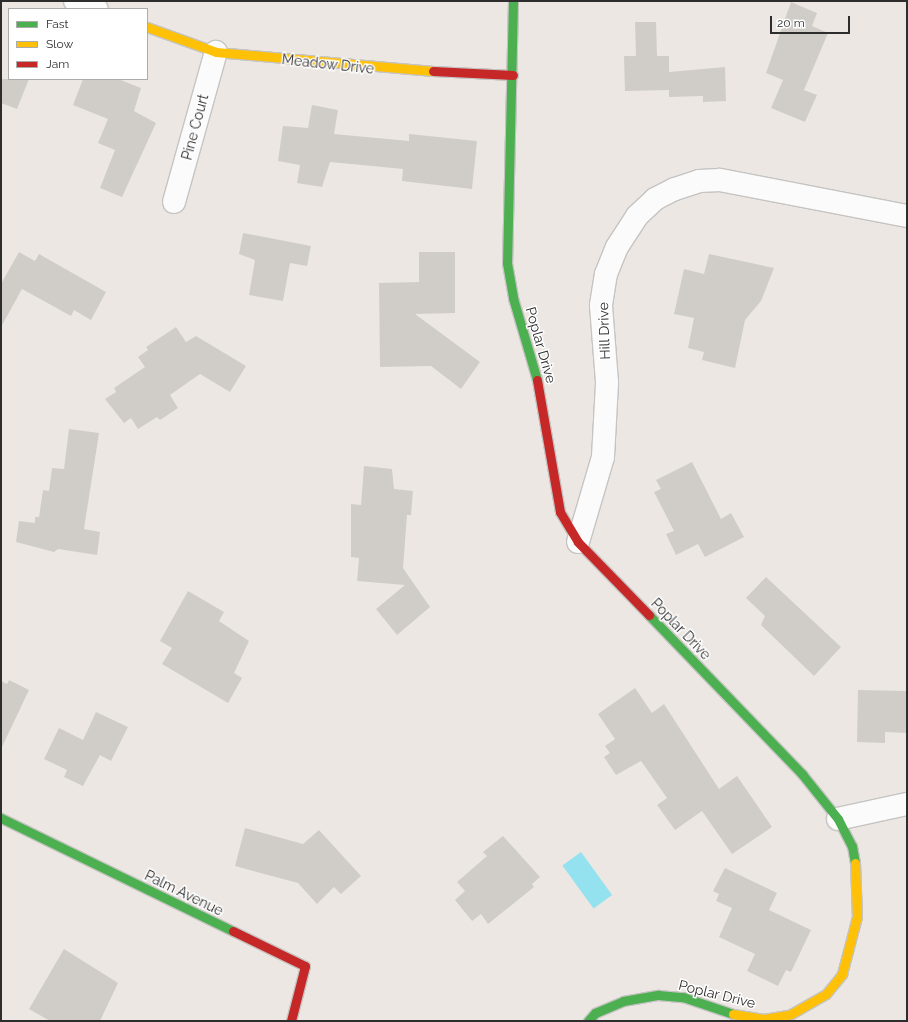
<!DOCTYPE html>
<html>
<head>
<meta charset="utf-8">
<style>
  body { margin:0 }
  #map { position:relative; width:908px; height:1022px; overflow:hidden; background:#ece7e2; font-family:Raleway,sans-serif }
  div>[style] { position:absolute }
  .water>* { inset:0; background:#94e1ef; transform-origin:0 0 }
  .building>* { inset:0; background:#d0cdc9 }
  .roads { filter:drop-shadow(1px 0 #c5c4c3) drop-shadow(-1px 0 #c5c4c3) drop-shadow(0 1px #c5c4c3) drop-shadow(0 -1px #c5c4c3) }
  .street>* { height:22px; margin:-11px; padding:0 11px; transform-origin:11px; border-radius:11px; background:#fcfbfb }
  .fast>* { height:9px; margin:-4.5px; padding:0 4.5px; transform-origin:4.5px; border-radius:4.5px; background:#4caf50 }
  .slow>* { height:9px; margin:-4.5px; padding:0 4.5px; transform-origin:4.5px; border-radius:4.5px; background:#ffc107 }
  .jam>* { height:9px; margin:-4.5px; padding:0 4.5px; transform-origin:4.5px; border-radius:4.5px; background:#c62828 }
  span { translate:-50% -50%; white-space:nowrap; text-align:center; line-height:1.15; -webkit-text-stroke:3px #fff; paint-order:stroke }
  .street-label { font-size:14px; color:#2d2d2d }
  .frame { position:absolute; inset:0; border:2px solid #2d2d2d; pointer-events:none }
  .legend { position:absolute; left:8px; top:8px; width:140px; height:72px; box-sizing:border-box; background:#fff; border:1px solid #ababab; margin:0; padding:5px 7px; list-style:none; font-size:12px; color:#2d2d2d }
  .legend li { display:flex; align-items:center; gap:8px; height:20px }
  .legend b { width:20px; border:1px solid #ababab }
  .scale { position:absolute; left:770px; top:16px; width:80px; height:18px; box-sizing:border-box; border:2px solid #2d2d2d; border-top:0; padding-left:5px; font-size:12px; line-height:14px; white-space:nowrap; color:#2d2d2d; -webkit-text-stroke:3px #fff; paint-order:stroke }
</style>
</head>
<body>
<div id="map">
  <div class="water">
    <div style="left:581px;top:852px;width:53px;height:23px;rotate:54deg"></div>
  </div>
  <div class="building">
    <div style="clip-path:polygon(791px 2px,817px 13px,812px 26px,828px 33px,804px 90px,817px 95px,805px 122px,771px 108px,783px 80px,766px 73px)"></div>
    <div style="clip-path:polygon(635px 22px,656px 22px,657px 56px,669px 56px,669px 72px,725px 67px,726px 101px,703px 102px,703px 96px,669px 97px,669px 90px,625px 91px,624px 56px,636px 56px)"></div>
    <div style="clip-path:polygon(1px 79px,29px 79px,17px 109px,1px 103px)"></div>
    <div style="clip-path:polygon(83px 79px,118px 79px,141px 88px,134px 111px,156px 123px,122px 197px,100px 188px,115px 150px,98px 143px,108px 119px,73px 105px)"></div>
    <div style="clip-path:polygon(312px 105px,338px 110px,334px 134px,409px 141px,409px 134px,477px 141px,472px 189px,402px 181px,403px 169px,330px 162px,322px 187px,297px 183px,300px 165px,278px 161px,283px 126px,308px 128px)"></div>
    <div style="clip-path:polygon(243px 233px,311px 246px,307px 266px,290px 263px,283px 301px,249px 295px,255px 260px,239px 254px)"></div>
    <div style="clip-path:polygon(19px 252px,35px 261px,39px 254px,106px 292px,91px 320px,74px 310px,71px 316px,22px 289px,1px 327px,1px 284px)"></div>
    <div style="clip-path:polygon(419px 252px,455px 252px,455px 313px,415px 314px,480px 362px,461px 389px,431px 366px,380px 367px,379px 283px,419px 282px)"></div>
    <div style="clip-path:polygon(709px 254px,774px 268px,761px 301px,745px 320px,735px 368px,702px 360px,704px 352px,688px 348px,694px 318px,674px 314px,684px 269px,704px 274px)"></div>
    <div style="clip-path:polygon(176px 327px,186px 342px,196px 336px,246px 366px,230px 392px,200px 374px,170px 395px,178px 408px,160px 420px,157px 417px,138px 429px,131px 418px,124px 423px,105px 399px,116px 392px,114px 388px,145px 367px,138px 357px,148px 350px,146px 347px)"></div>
    <div style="clip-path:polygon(69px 429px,99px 433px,84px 529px,100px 532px,97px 555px,58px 549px,54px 552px,16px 542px,19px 521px,35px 523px,35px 517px,39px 517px,43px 490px,49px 491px,52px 468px,64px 469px)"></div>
    <div style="clip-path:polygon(692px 462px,721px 519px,731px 513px,744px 537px,705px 557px,698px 544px,676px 555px,666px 534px,674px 531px,654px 492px,661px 489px,656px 480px)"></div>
    <div style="clip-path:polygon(364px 466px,392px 469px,394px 489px,413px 491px,411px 515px,407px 515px,403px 568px,430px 607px,397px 635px,376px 609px,405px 585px,357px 581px,359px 558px,351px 557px,351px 504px,361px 505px)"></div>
    <div style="clip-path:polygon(766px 577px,841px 647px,814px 676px,761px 625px,765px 616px,746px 598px)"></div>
    <div style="clip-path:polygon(188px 591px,224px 612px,219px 621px,249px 641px,234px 673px,242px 678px,228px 703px,162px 664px,172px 648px,160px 641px)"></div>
    <div style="clip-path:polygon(9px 680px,29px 690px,1px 749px,1px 681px,7px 684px)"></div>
    <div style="clip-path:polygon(635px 688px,652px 713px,664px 704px,719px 789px,737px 776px,772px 827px,732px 854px,702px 811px,675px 830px,657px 805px,667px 798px,641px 761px,616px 775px,604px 757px,610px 753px,605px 746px,615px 739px,598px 714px)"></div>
    <div style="clip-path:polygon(858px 690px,907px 691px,907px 733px,885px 732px,885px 743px,857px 742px)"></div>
    <div style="clip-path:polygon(96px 712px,128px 727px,111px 761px,100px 755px,83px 786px,64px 777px,67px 770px,44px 759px,59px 728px,83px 740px)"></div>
    <div style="clip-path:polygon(245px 828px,303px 844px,319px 830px,361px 876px,341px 894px,334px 887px,317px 904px,298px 883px,235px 866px)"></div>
    <div style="clip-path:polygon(503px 836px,540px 877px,532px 884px,534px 887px,488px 924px,481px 914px,472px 921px,455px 900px,465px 891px,457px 882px,487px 856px,483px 852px)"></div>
    <div style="clip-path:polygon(725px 868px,777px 893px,769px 910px,811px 930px,791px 972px,786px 970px,778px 986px,747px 971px,755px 954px,719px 937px,732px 908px,716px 901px,719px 894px,713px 891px)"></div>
    <div style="clip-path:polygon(64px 949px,118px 983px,100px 1021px,50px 1021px,29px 1009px)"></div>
  </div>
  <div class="roads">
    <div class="street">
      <div style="left:75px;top:1px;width:23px;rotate:20deg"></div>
      <div style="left:174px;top:202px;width:156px;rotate:-74.4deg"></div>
      <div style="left:578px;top:542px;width:89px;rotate:-73.6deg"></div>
      <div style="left:603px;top:457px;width:75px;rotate:-86.9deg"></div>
      <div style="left:607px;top:382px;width:77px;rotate:-94.5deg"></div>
      <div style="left:601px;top:305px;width:31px;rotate:-81deg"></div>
      <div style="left:606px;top:274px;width:29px;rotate:-68deg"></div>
      <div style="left:617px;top:247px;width:37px;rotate:-57deg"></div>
      <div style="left:637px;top:216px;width:25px;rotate:-43deg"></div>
      <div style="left:655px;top:199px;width:22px;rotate:-27deg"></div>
      <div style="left:675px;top:189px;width:25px;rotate:-18deg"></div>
      <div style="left:699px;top:181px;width:21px;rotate:-3deg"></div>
      <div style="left:720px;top:180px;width:190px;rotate:10.9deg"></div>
      <div style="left:838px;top:819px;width:71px;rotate:-12.3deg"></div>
    </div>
    <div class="fast">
      <div style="left:513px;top:1px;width:262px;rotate:91.3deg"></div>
      <div style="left:507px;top:263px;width:36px;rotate:80deg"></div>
      <div style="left:513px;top:298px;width:85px;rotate:73.7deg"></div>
      <div style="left:649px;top:615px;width:221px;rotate:46.1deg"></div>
      <div style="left:802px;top:774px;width:58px;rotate:51.3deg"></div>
      <div style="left:838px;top:819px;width:30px;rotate:63deg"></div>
      <div style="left:852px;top:846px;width:17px;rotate:80deg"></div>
      <div style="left:1px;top:818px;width:258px;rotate:26deg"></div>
      <div style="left:588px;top:1021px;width:11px;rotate:-49deg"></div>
      <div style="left:595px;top:1013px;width:30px;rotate:-23deg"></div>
      <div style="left:623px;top:1001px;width:36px;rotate:-10deg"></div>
      <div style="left:658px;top:995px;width:25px;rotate:5deg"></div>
      <div style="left:683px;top:997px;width:53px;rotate:18.8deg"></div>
    </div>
    <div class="slow">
      <div style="left:147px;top:27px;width:73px;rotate:19.9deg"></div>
      <div style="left:216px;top:52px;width:218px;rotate:5deg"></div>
      <div style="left:733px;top:1014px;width:31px;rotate:9deg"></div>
      <div style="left:764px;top:1019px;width:27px;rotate:-10deg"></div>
      <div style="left:791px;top:1014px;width:40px;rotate:-29.7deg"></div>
      <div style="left:826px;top:994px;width:26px;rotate:-51deg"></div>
      <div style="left:842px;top:974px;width:59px;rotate:-75.3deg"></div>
      <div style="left:857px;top:917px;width:54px;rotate:-92.1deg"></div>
    </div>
    <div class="jam">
      <div style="left:433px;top:71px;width:80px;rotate:2.9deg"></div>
      <div style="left:537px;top:380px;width:134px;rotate:80.1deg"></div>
      <div style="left:560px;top:512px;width:35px;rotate:59deg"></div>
      <div style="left:578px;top:542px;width:102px;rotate:45.8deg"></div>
      <div style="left:233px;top:931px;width:80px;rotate:25.9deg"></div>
      <div style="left:305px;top:966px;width:57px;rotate:104.3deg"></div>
    </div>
  </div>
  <div class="street-label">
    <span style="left:328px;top:64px;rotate:6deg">Meadow Drive</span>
    <span style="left:195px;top:127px;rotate:-75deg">Pine Court</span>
    <span style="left:604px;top:331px;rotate:-92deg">Hill Drive</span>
    <span style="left:541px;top:345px;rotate:74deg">Poplar Drive</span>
    <span style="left:681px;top:629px;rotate:46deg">Poplar Drive</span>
    <span style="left:184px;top:893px;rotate:26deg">Palm Avenue</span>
    <span style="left:717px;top:994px;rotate:14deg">Poplar Drive</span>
  </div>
  <div class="frame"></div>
  <ul class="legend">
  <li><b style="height:5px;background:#4caf50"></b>Fast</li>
  <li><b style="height:5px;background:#ffc107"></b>Slow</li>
  <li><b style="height:5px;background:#c62828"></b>Jam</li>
  </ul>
  <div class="scale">20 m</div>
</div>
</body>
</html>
